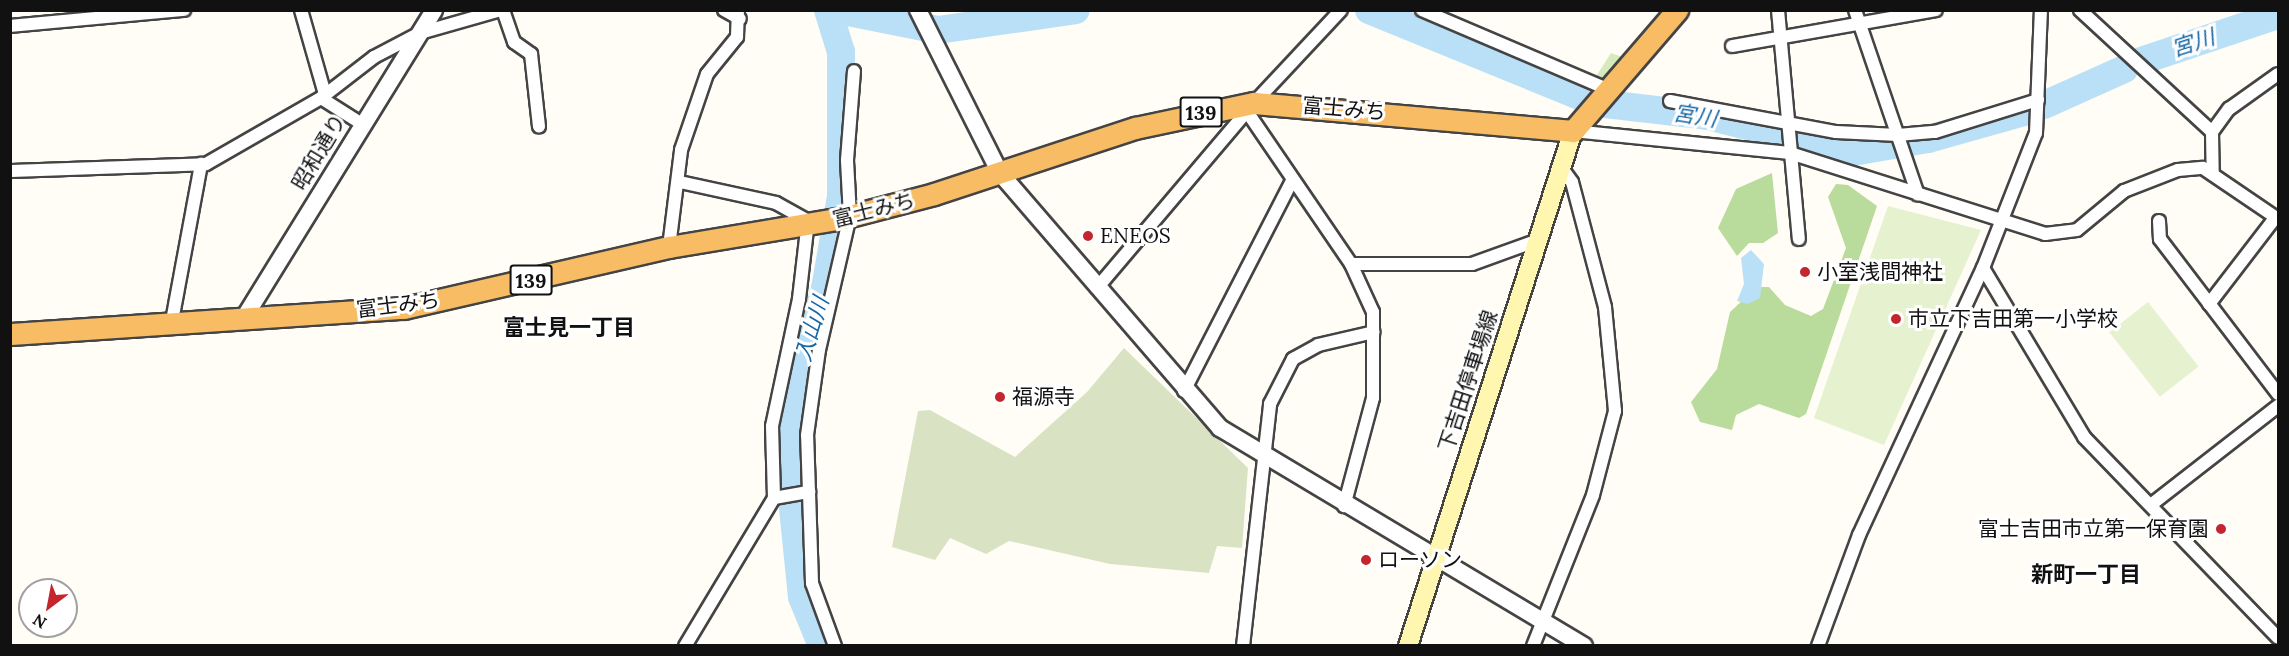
<!DOCTYPE html>
<html>
<head>
<meta charset="utf-8">
<style>
  body { margin:0 }
  #map { position:relative; width:2289px; height:656px; overflow:hidden; background:#fffdf5; font-family:Lora,"Noto Sans JP",serif }
  div>[style] { position:absolute }
  .green>* { inset:0; background:#d5ebbd }
  .forest>* { inset:0; background:#b9dc9c }
  .cemetery>* { inset:0; background:#d9e3c4 }
  .pitch>* { inset:0; background:#e6f2cf; transform-origin:0 0 }
  .water>* { inset:0; background:#b9e0f7 }
  .river>* { height:28px; margin:-14px; padding:0 14px; transform-origin:14px; border-radius:14px; background:#b9e0f7 }
  .roads { filter:drop-shadow(2px 0 #444) drop-shadow(-2px 0 #444) drop-shadow(0 2px #444) drop-shadow(0 -2px #444) }
  .minor>* { height:12px; margin:-6px; padding:0 6px; transform-origin:6px; border-radius:6px; background:#fff }
  .tertiary>* { height:16px; margin:-8px; padding:0 8px; transform-origin:8px; border-radius:8px; background:#fff }
  .secondary>* { height:18px; margin:-9px; padding:0 9px; transform-origin:9px; border-radius:9px; background:#fff6b0 }
  .trunk>* { height:21px; margin:-10.5px; padding:0 10.5px; transform-origin:10.5px; border-radius:10.5px; background:#f7bc64 }
  .dots>* { width:16px; height:16px; translate:-50% -50%; box-sizing:border-box; border:3px solid #fff; border-radius:50% }
  span { translate:-50% -50%; white-space:nowrap; text-align:center; line-height:1.15; -webkit-text-stroke:6px #fff; paint-order:stroke }
  .shield-label span { padding:2px 4px; background:#fff; border:2px solid; border-radius:4px; -webkit-text-stroke-width:0 }
  .shield-label { font-size:20px; color:#111; font-weight:700 }
  .street-label { font-size:21px; color:#111 }
  .poi-label { font-size:21px; color:#111 }
  .left { translate:0 -50%; text-align:left }
  .right { translate:-100% -50%; text-align:right }
  .water-label { font-size:22px; color:#1768a6; font-style:italic }
  .neighbourhood-label { font-size:22px; color:#111; font-weight:700 }
  .frame { position:absolute; inset:0; border:12px solid #111; pointer-events:none }
  .north { position:absolute; left:18px; top:578px; width:60px; height:60px; box-sizing:border-box; background:#fff; border:2px solid #a0a0a0; border-radius:50%; rotate:212deg; font-size:16px; font-weight:700; line-height:24px; text-align:center; color:#111 }
  .north::after { content:''; display:block; margin:auto; width:21px; height:27px; background:#c4262e; clip-path:polygon(50% 0,100% 100%,50% 72%,0 100%) }
</style>
</head>
<body>
<div id="map">
  <div class="green">
    <div style="clip-path:polygon(1611px 53px,1630px 60px,1607px 87px,1593px 81px)"></div>
  </div>
  <div class="forest">
    <div style="clip-path:polygon(1772px 173px,1778px 233px,1763px 243px,1749px 243px,1737px 256px,1718px 228px,1736px 189px)"></div>
    <div style="clip-path:polygon(1836px 184px,1848px 185px,1877px 206px,1806px 414px,1799px 418px,1759px 404px,1736px 415px,1732px 430px,1700px 422px,1691px 402px,1717px 369px,1730px 312px,1744px 299px,1743px 287px,1769px 287px,1785px 305px,1811px 316px,1823px 309px,1846px 248px,1828px 197px)"></div>
  </div>
  <div class="cemetery">
    <div style="clip-path:polygon(1124px 348px,1248px 468px,1242px 548px,1217px 546px,1209px 573px,1110px 564px,1009px 541px,986px 554px,950px 538px,935px 560px,892px 547px,918px 411px,930px 410px,1015px 457px,1087px 392px)"></div>
  </div>
  <div class="pitch">
    <div style="clip-path:polygon(1888px 206px,1981px 230px,1884px 445px,1814px 418px)"></div>
    <div style="left:2148px;top:302px;width:82px;height:49px;rotate:52deg"></div>
  </div>
  <div class="water">
    <div style="clip-path:polygon(1751px 250px,1764px 264px,1760px 298px,1748px 304px,1737px 301px,1744px 284px,1741px 258px)"></div>
  </div>
  <div class="river">
    <div style="left:838px;top:10px;width:102px;rotate:11.3deg"></div>
    <div style="left:938px;top:30px;width:139px;rotate:-8.2deg"></div>
    <div style="left:1369px;top:10px;width:246px;rotate:22.2deg"></div>
    <div style="left:1597px;top:103px;width:111px;rotate:6.7deg"></div>
    <div style="left:1707px;top:116px;width:150px;rotate:13.9deg"></div>
    <div style="left:1853px;top:152px;width:76px;rotate:-9.8deg"></div>
    <div style="left:1928px;top:139px;width:107px;rotate:-15.7deg"></div>
    <div style="left:2141px;top:61px;width:145px;rotate:-18.6deg"></div>
    <div style="left:2044px;top:105px;width:88px;rotate:-24.2deg"></div>
    <div style="left:822px;top:646px;width:53px;rotate:-112.2deg"></div>
    <div style="left:802px;top:597px;width:110px;rotate:-95.8deg"></div>
    <div style="left:791px;top:488px;width:94px;rotate:-88.8deg"></div>
    <div style="left:793px;top:394px;width:110px;rotate:-73.1deg"></div>
    <div style="left:825px;top:289px;width:94px;rotate:-80.2deg"></div>
    <div style="left:841px;top:196px;width:144px;rotate:-90deg"></div>
    <div style="left:841px;top:52px;width:44px;rotate:-107.2deg"></div>
  </div>
  <div class="roads">
    <div class="minor">
      <div style="left:301px;top:10px;width:87px;rotate:74.1deg"></div>
      <div style="left:503px;top:10px;width:34px;rotate:71deg"></div>
      <div style="left:514px;top:42px;width:21px;rotate:35deg"></div>
      <div style="left:531px;top:54px;width:73px;rotate:83.7deg"></div>
      <div style="left:724px;top:10px;width:18px;rotate:29deg"></div>
      <div style="left:1422px;top:10px;width:201px;rotate:23.1deg"></div>
      <div style="left:1778px;top:10px;width:230px;rotate:84.8deg"></div>
      <div style="left:1855px;top:10px;width:195px;rotate:71.2deg"></div>
      <div style="left:2080px;top:10px;width:180px;rotate:42.7deg"></div>
      <div style="left:2212px;top:132px;width:39px;rotate:89deg"></div>
      <div style="left:10px;top:26px;width:175px;rotate:-5.3deg"></div>
      <div style="left:1732px;top:46px;width:207px;rotate:-10deg"></div>
      <div style="left:321px;top:98px;width:67px;rotate:-37.7deg"></div>
      <div style="left:374px;top:57px;width:52px;rotate:-27.6deg"></div>
      <div style="left:420px;top:33px;width:84px;rotate:-15.9deg"></div>
      <div style="left:1670px;top:101px;width:169px;rotate:10.6deg"></div>
      <div style="left:1836px;top:132px;width:62px;rotate:2.8deg"></div>
      <div style="left:1898px;top:135px;width:37px;rotate:-5deg"></div>
      <div style="left:1935px;top:132px;width:108px;rotate:-17.3deg"></div>
      <div style="left:1248px;top:113px;width:183px;rotate:55.7deg"></div>
      <div style="left:1351px;top:264px;width:53px;rotate:65.4deg"></div>
      <div style="left:1373px;top:312px;width:86px;rotate:90deg"></div>
      <div style="left:1373px;top:398px;width:112px;rotate:105deg"></div>
      <div style="left:1573px;top:131px;width:218px;rotate:5.8deg"></div>
      <div style="left:1790px;top:153px;width:268px;rotate:17.6deg"></div>
      <div style="left:2045px;top:234px;width:32px;rotate:-7deg"></div>
      <div style="left:2077px;top:230px;width:61px;rotate:-39.7deg"></div>
      <div style="left:2124px;top:191px;width:58px;rotate:-21.3deg"></div>
      <div style="left:2178px;top:170px;width:25px;rotate:-5deg"></div>
      <div style="left:2203px;top:168px;width:91px;rotate:34.2deg"></div>
      <div style="left:2212px;top:132px;width:29px;rotate:-54deg"></div>
      <div style="left:2229px;top:109px;width:60px;rotate:-35.5deg"></div>
      <div style="left:10px;top:171px;width:196px;rotate:-2deg"></div>
      <div style="left:206px;top:164px;width:133px;rotate:-29.9deg"></div>
      <div style="left:321px;top:98px;width:49px;rotate:32.4deg"></div>
      <div style="left:680px;top:182px;width:98px;rotate:12.3deg"></div>
      <div style="left:776px;top:203px;width:37px;rotate:29deg"></div>
      <div style="left:808px;top:221px;width:79px;rotate:96.6deg"></div>
      <div style="left:799px;top:299px;width:130px;rotate:102deg"></div>
      <div style="left:772px;top:426px;width:72px;rotate:88.4deg"></div>
      <div style="left:774px;top:498px;width:173px;rotate:121deg"></div>
      <div style="left:2159px;top:221px;width:18px;rotate:87deg"></div>
      <div style="left:2160px;top:239px;width:195px;rotate:52.7deg"></div>
      <div style="left:669px;top:247px;width:98px;rotate:-82.9deg"></div>
      <div style="left:681px;top:150px;width:80px;rotate:-71.1deg"></div>
      <div style="left:707px;top:74px;width:48px;rotate:-51deg"></div>
      <div style="left:737px;top:37px;width:27px;rotate:-88deg"></div>
      <div style="left:1351px;top:264px;width:121px"></div>
      <div style="left:1472px;top:264px;width:68px;rotate:-19.8deg"></div>
      <div style="left:1983px;top:268px;width:197px;rotate:59.1deg"></div>
      <div style="left:2084px;top:437px;width:279px;rotate:46deg"></div>
      <div style="left:1097px;top:288px;width:243px;rotate:-49.7deg"></div>
      <div style="left:1254px;top:103px;width:127px;rotate:-46.9deg"></div>
      <div style="left:2209px;top:304px;width:108px;rotate:-52.5deg"></div>
      <div style="left:172px;top:321px;width:160px;rotate:-79.5deg"></div>
      <div style="left:1184px;top:391px;width:238px;rotate:-62.8deg"></div>
      <div style="left:774px;top:498px;width:36px;rotate:-10deg"></div>
      <div style="left:2152px;top:504px;width:160px;rotate:-37.9deg"></div>
      <div style="left:835px;top:646px;width:67px;rotate:-110.1deg"></div>
      <div style="left:812px;top:583px;width:148px;rotate:-91.9deg"></div>
      <div style="left:807px;top:435px;width:86px;rotate:-82deg"></div>
      <div style="left:819px;top:350px;width:138px;rotate:-77deg"></div>
      <div style="left:850px;top:216px;width:56px;rotate:-93.1deg"></div>
      <div style="left:847px;top:160px;width:89px;rotate:-85.5deg"></div>
      <div style="left:1243px;top:646px;width:244px;rotate:-83.6deg"></div>
      <div style="left:1270px;top:404px;width:51px;rotate:-62.9deg"></div>
      <div style="left:1293px;top:359px;width:29px;rotate:-29deg"></div>
      <div style="left:1318px;top:345px;width:57px;rotate:-13.1deg"></div>
      <div style="left:1533px;top:646px;width:162px;rotate:-68.3deg"></div>
      <div style="left:1593px;top:495px;width:87px;rotate:-75.3deg"></div>
      <div style="left:1615px;top:411px;width:104px;rotate:-95.5deg"></div>
      <div style="left:1605px;top:307px;width:129px;rotate:-104.8deg"></div>
      <div style="left:1572px;top:182px;width:17px;rotate:-126deg"></div>
      <div style="left:1818px;top:646px;width:118px;rotate:-69.7deg"></div>
      <div style="left:1859px;top:535px;width:294px;rotate:-65.1deg"></div>
      <div style="left:1983px;top:268px;width:145px;rotate:-68.6deg"></div>
      <div style="left:2036px;top:133px;width:123px;rotate:-87.7deg"></div>
    </div>
    <div class="tertiary">
      <div style="left:918px;top:10px;width:182px;rotate:63.3deg"></div>
      <div style="left:1000px;top:173px;width:337px;rotate:49.2deg"></div>
      <div style="left:1220px;top:428px;width:424px;rotate:30.9deg"></div>
      <div style="left:244px;top:318px;width:362px;rotate:-58.3deg"></div>
    </div>
    <div class="secondary">
      <div style="left:1408px;top:646px;width:541px;rotate:-72.24deg"></div>
    </div>
    <div class="trunk">
      <div style="left:10px;top:334px;width:395px;rotate:-3.8deg"></div>
      <div style="left:404px;top:308px;width:272px;rotate:-13deg"></div>
      <div style="left:669px;top:247px;width:175px;rotate:-9.5deg"></div>
      <div style="left:842px;top:218px;width:95px;rotate:-14.6deg"></div>
      <div style="left:934px;top:194px;width:212px;rotate:-18.2deg"></div>
      <div style="left:1135px;top:128px;width:122px;rotate:-11.9deg"></div>
      <div style="left:1254px;top:103px;width:320px;rotate:5deg"></div>
      <div style="left:1573px;top:131px;width:160px;rotate:-49.3deg"></div>
    </div>
  </div>
  <div class="dots">
    <div style="left:1088px;top:236px;background:#c4262e"></div>
    <div style="left:1805px;top:272px;background:#c4262e"></div>
    <div style="left:1896px;top:319px;background:#c4262e"></div>
    <div style="left:1000px;top:397px;background:#c4262e"></div>
    <div style="left:2221px;top:529px;background:#c4262e"></div>
    <div style="left:1366px;top:560px;background:#c4262e"></div>
  </div>
  <div class="shield-label">
    <span style="left:1201px;top:112px">139</span>
    <span style="left:531px;top:280px">139</span>
  </div>
  <div class="street-label">
    <span style="left:1344px;top:109px;rotate:5deg">富士みち</span>
    <span style="left:319px;top:152px;rotate:-59deg">昭和通り</span>
    <span style="left:874px;top:210px;rotate:-14deg">富士みち</span>
    <span style="left:398px;top:305px;rotate:-7deg">富士みち</span>
    <span style="left:1468px;top:381px;rotate:-72deg">下吉田停車場線</span>
  </div>
  <div class="poi-label">
    <span class="left" style="left:1100px;top:236px">ENEOS</span>
    <span class="left" style="left:1817px;top:272px">小室浅間神社</span>
    <span class="left" style="left:1908px;top:319px">市立下吉田第一小学校</span>
    <span class="left" style="left:1012px;top:397px">福源寺</span>
    <span class="right" style="left:2209px;top:529px">富士吉田市立第一保育園</span>
    <span class="left" style="left:1378px;top:560px">ローソン</span>
  </div>
  <div class="water-label">
    <span style="left:2193px;top:43px;rotate:-18deg">宮川</span>
    <span style="left:1695px;top:116px;rotate:9deg">宮川</span>
    <span style="left:812px;top:329px;rotate:-73deg">入山川</span>
  </div>
  <div class="neighbourhood-label">
    <span style="left:569px;top:328px">富士見一丁目</span>
    <span style="left:2086px;top:575px">新町一丁目</span>
  </div>
  <div class="frame"></div>
  <div class="north">N</div>
</div>
</body>
</html>
